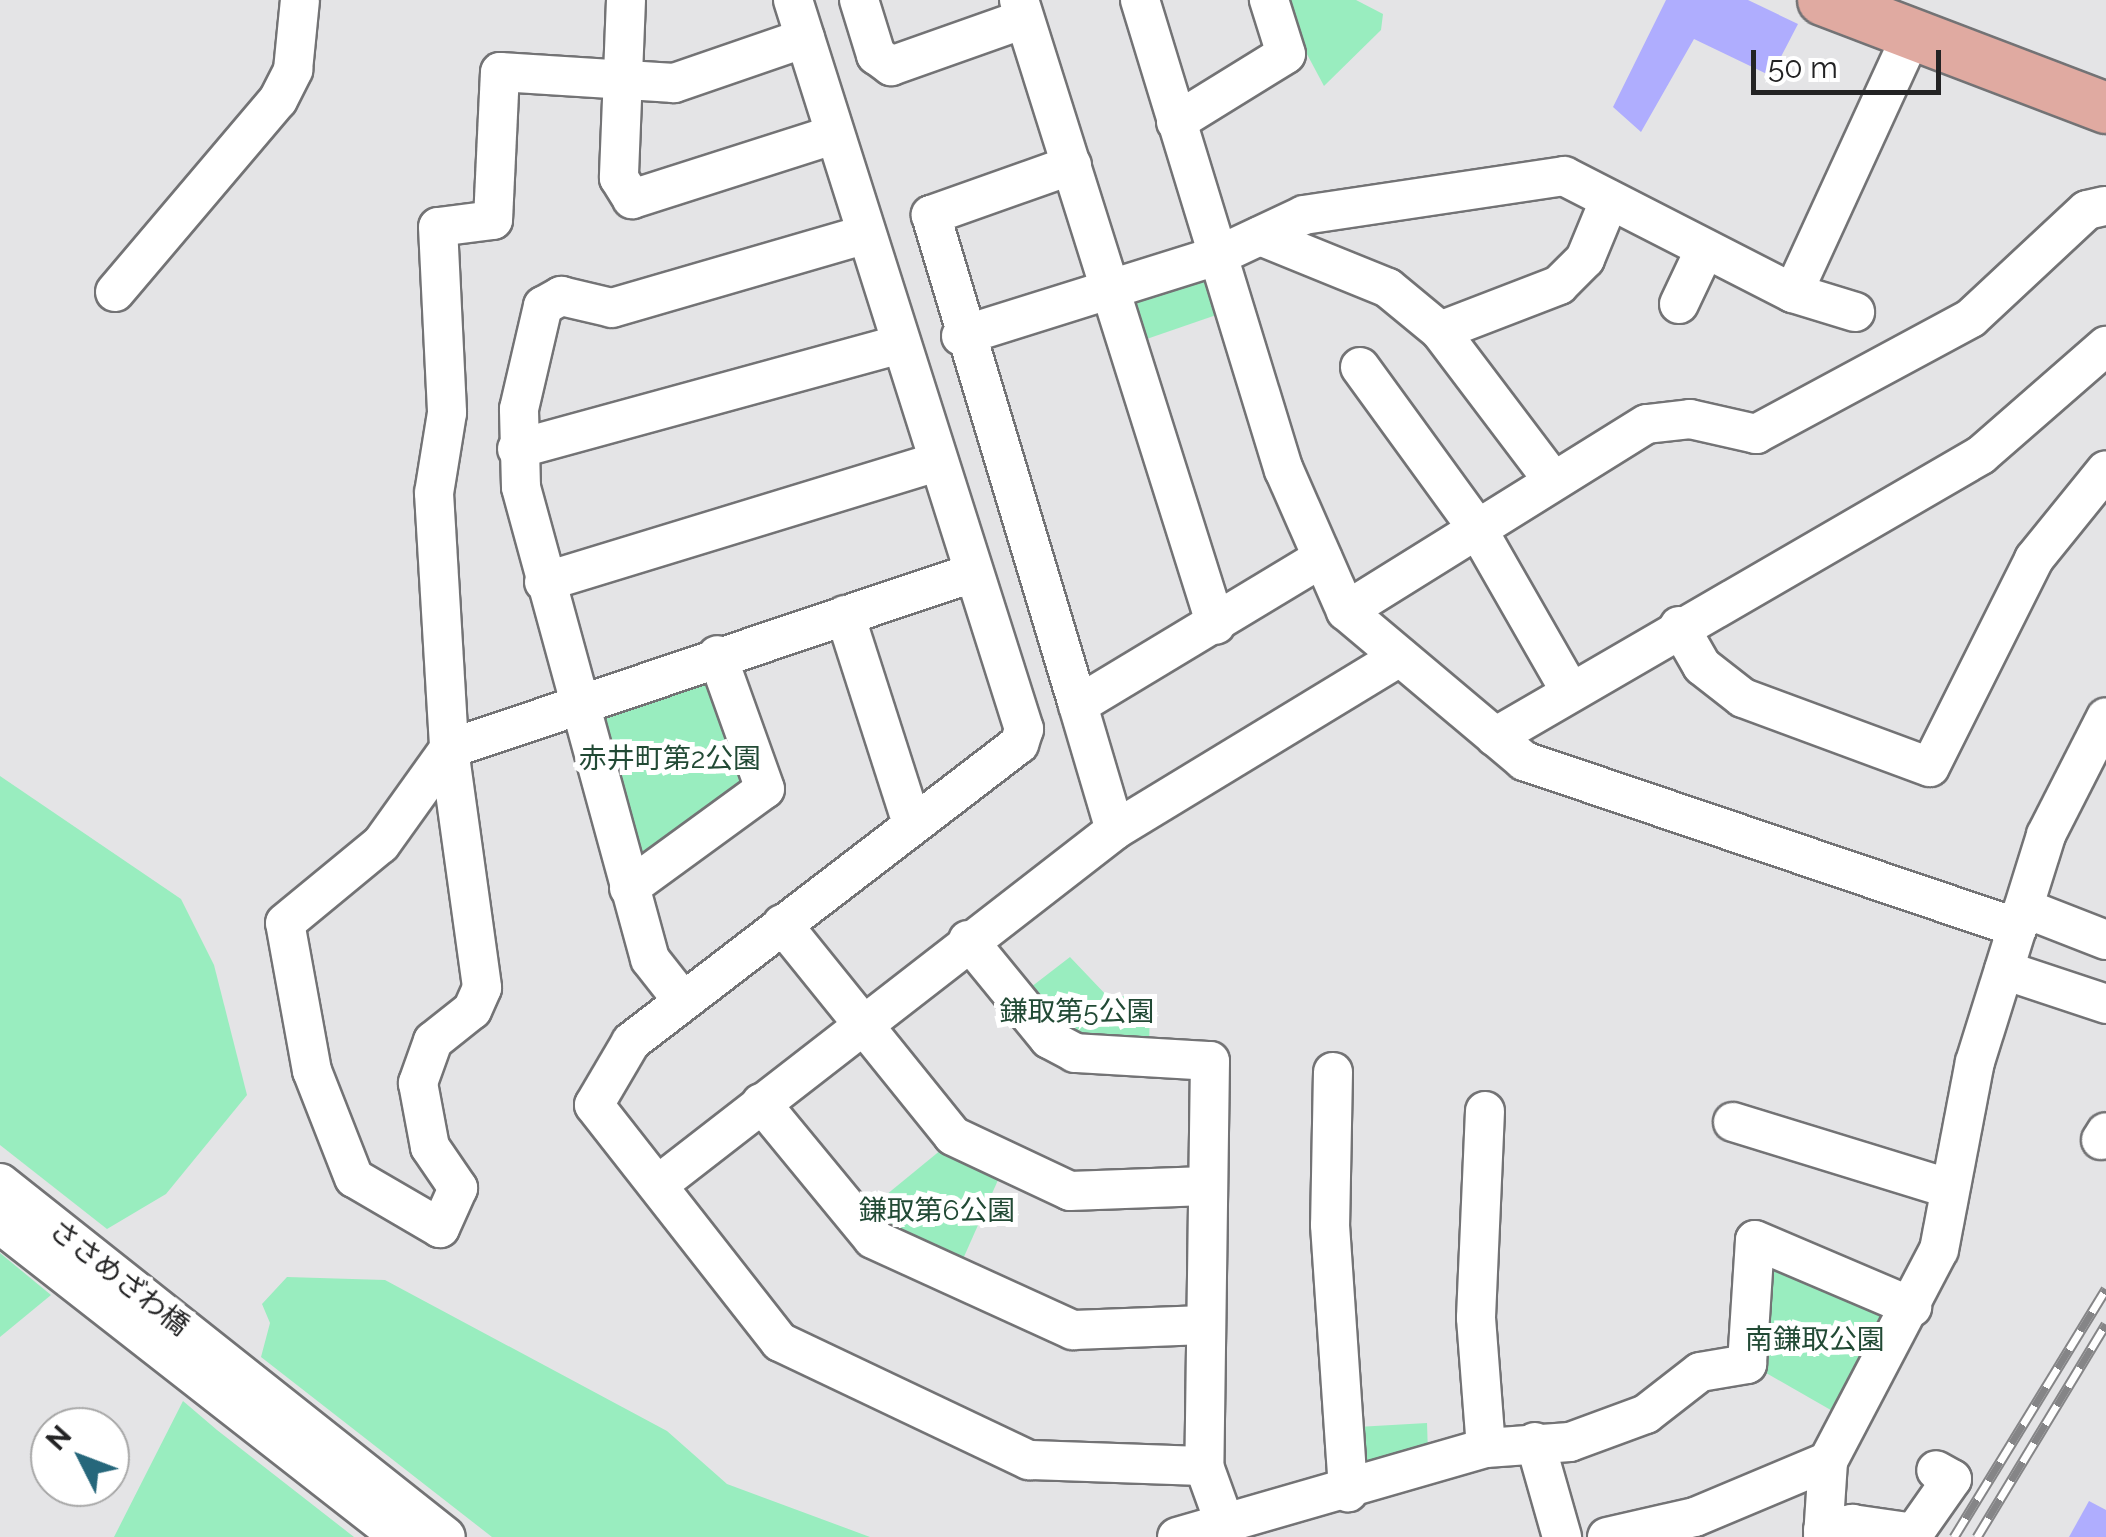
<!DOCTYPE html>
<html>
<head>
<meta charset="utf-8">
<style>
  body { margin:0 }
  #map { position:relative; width:2106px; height:1537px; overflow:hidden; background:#e4e4e6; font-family:Raleway,"Noto Sans JP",sans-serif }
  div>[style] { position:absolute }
  .green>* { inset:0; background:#99edbf }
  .building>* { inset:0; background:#afadfe }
  .roads { filter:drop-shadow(2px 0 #737375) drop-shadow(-2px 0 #737375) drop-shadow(0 2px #737375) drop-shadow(0 -2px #737375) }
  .minor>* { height:38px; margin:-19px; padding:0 19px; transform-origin:19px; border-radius:19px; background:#fff }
  .major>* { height:50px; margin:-25px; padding:0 25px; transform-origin:25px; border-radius:25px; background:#e0aaa1 }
  .rail>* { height:11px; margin-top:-5.5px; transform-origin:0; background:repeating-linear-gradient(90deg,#fff 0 22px,#858587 0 44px); box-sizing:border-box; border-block:2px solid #858587 }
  span { translate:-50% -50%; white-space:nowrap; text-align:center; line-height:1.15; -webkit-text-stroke:10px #fff; paint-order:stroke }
  .park-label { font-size:28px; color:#224a35 }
  .street-label { font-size:28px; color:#232324 }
  .north { position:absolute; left:30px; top:1407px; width:100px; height:100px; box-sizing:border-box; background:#fff; border:2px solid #a7a7a7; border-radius:50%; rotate:312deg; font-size:28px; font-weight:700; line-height:40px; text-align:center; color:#232324 }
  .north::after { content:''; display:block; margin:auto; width:35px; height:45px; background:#26677b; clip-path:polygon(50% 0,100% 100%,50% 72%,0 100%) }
  .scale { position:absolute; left:1751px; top:50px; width:190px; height:45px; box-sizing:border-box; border:5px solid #232324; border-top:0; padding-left:12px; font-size:30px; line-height:35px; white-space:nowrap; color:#232324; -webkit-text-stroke:8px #fff; paint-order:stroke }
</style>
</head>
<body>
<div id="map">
  <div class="green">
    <div style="clip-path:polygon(1278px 0,1356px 0,1383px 14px,1381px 30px,1324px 86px)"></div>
    <div style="clip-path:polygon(1201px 270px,1225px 312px,1138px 342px,1129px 292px)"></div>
    <div style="clip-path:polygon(711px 668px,748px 785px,641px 872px,596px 701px)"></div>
    <div style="clip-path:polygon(0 776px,181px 899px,214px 965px,247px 1095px,166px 1194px,107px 1229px,0 1145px)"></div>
    <div style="clip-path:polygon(1070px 957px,1109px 998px,1132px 995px,1150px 1007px,1149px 1048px,1077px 1045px,1022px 994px)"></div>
    <div style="clip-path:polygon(947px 1145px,1002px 1171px,959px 1268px,864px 1213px)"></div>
    <div style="clip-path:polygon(0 1253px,51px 1295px,0 1337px)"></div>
    <div style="clip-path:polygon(1764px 1261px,1891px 1313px,1836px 1413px,1761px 1370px)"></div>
    <div style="clip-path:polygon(287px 1277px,385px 1280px,667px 1431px,727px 1484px,870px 1537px,492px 1537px,261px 1357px,270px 1323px,262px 1304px)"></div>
    <div style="clip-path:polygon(183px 1401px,217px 1430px,354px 1537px,114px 1537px)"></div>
    <div style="clip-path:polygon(1427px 1423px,1428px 1455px,1369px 1472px,1358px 1462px,1357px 1427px)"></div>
  </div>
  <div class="building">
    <div style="clip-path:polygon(1666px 0,1748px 0,1798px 24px,1771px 76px,1694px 39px,1641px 132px,1613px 107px)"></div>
    <div style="clip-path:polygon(2089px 1501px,2106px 1510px,2106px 1537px,2069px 1537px)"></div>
  </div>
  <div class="roads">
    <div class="minor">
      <div style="left:626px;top:0;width:178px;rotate:92.3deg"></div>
      <div style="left:619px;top:178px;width:25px;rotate:58deg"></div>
      <div style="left:632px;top:199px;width:211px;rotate:-17.7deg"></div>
      <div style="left:793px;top:0;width:765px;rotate:72.42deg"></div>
      <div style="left:1024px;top:729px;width:16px;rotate:108deg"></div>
      <div style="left:1019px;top:744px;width:489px;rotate:142.5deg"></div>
      <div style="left:631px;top:1042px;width:73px;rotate:120.4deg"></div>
      <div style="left:594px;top:1105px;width:301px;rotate:51.9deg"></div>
      <div style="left:780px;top:1342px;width:276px;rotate:25.4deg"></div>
      <div style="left:1029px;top:1460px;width:175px;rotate:2deg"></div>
      <div style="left:859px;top:0;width:58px;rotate:72.8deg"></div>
      <div style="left:876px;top:55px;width:19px;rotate:36deg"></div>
      <div style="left:891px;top:66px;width:141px;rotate:-19.5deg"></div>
      <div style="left:1019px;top:0;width:655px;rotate:72.51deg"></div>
      <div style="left:1140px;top:0;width:492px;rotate:73deg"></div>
      <div style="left:1284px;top:470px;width:154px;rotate:66.3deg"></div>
      <div style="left:1346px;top:611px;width:233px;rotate:40.1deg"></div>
      <div style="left:1524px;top:761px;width:521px;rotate:18.68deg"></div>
      <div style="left:805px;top:38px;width:139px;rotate:161deg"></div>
      <div style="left:674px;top:83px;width:174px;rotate:-176.4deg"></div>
      <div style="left:500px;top:72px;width:148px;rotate:92.7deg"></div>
      <div style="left:493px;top:220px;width:55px;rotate:172.7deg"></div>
      <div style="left:438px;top:227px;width:186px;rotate:87.2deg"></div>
      <div style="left:447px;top:413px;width:81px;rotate:99.2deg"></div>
      <div style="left:434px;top:493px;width:256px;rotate:86.6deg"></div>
      <div style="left:449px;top:749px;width:241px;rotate:82.1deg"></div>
      <div style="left:482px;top:988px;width:24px;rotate:114deg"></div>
      <div style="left:472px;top:1010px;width:50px;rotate:141.5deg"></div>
      <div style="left:433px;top:1041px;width:45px;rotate:109.7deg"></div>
      <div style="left:418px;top:1083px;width:65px;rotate:79.4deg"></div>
      <div style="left:430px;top:1147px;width:50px;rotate:55.7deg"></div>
      <div style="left:458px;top:1188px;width:44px;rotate:114.2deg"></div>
      <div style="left:440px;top:1228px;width:99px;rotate:-149.8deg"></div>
      <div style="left:354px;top:1178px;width:115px;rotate:-111.4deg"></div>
      <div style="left:312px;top:1071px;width:150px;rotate:-100.3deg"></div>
      <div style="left:285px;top:923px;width:124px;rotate:-39.5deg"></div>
      <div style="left:381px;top:844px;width:117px;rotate:-54.4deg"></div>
      <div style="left:449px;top:749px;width:552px;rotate:-18.6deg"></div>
      <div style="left:1176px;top:122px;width:129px;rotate:-31.7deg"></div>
      <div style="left:1286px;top:54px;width:57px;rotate:-107.5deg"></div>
      <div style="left:1072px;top:165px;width:150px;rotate:160.5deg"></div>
      <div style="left:931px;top:215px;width:512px;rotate:73.3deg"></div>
      <div style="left:1078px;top:705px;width:285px;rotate:-31.1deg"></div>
      <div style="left:1260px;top:236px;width:138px;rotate:22.1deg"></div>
      <div style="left:1388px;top:288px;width:67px;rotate:39.6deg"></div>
      <div style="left:1440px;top:331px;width:184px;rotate:52.9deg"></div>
      <div style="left:115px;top:292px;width:252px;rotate:-49.7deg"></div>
      <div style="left:278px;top:100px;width:34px;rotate:-63deg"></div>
      <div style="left:293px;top:70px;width:70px;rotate:-84.3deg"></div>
      <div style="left:1793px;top:293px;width:282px;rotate:-65.3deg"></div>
      <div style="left:1679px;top:304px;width:61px;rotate:-64.7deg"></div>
      <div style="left:1440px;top:331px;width:128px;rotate:-21.1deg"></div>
      <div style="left:1559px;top:285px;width:37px;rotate:-45deg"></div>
      <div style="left:1585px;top:259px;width:63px;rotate:-67.5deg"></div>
      <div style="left:961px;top:336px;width:268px;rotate:-17.4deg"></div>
      <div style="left:1217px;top:256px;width:96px;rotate:-25.2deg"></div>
      <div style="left:1304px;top:215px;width:263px;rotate:-8.5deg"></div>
      <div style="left:1564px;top:176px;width:257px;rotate:27.1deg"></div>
      <div style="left:1793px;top:293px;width:65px;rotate:17deg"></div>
      <div style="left:1360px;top:367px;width:195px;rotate:54deg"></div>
      <div style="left:1475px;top:525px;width:191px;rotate:60.2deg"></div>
      <div style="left:517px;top:449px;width:397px;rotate:-15.3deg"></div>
      <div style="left:544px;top:582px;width:411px;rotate:-17deg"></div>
      <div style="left:1346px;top:611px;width:354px;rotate:-31.9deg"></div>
      <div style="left:1647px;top:424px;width:43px;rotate:-6.6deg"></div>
      <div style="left:1690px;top:419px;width:68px;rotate:12.8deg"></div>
      <div style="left:1756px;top:434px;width:244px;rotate:-28.3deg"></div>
      <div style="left:1971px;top:318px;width:158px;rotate:-43deg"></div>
      <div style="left:2087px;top:210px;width:18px;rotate:-13deg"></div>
      <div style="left:845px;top:615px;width:216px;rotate:72.2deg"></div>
      <div style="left:1679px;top:626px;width:46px;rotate:60.1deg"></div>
      <div style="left:1702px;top:666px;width:52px;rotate:38deg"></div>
      <div style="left:1743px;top:698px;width:199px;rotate:20.3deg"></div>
      <div style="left:1930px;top:767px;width:233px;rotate:-63.4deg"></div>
      <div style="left:2034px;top:559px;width:114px;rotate:-51deg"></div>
      <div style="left:1078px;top:705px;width:130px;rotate:73.5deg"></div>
      <div style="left:1495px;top:737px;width:562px;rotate:-30.12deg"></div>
      <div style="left:1981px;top:455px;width:166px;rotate:-41.1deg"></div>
      <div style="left:629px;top:888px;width:168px;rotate:-36.1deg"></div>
      <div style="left:765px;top:789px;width:142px;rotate:-109.7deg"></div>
      <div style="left:2024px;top:908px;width:88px;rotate:21.3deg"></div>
      <div style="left:782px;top:924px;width:272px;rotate:51.1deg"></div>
      <div style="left:953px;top:1136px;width:129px;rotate:25.2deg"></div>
      <div style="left:1070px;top:1191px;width:136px;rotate:-2.1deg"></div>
      <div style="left:968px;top:940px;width:128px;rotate:50.7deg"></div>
      <div style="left:1049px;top:1039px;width:30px;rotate:28deg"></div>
      <div style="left:1075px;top:1053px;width:135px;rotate:3.4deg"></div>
      <div style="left:1210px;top:1061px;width:405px;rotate:90.8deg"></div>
      <div style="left:1204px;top:1466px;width:62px;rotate:70.1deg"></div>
      <div style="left:2004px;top:970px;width:108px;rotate:18.4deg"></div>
      <div style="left:683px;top:1001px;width:53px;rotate:-128.2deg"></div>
      <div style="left:650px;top:959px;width:489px;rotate:-105.3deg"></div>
      <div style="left:521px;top:487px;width:78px;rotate:-91.5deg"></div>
      <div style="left:519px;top:409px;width:106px;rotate:-76.9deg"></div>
      <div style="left:543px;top:306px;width:21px;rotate:-29deg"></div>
      <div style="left:561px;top:296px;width:52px;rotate:13.2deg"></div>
      <div style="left:612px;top:308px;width:265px;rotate:-16.2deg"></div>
      <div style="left:1333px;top:1072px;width:153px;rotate:91.1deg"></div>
      <div style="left:1330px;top:1225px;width:268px;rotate:86.1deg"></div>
      <div style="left:761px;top:1103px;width:176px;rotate:50.5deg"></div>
      <div style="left:873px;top:1239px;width:220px;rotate:24.5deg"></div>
      <div style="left:1073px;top:1330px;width:132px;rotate:-2.2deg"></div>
      <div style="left:1485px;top:1111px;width:207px;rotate:92.5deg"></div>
      <div style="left:1476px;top:1318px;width:130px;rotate:85.6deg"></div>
      <div style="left:1733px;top:1122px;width:225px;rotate:17.1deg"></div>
      <div style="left:2101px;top:1140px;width:9px;rotate:-58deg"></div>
      <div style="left:0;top:1183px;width:569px;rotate:38.44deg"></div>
      <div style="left:659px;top:1184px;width:577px;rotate:-37.82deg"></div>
      <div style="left:1115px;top:830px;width:333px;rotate:-31.3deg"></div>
      <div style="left:0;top:1224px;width:508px;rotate:38.04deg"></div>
      <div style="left:1535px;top:1442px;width:99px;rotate:74.1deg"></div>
      <div style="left:1823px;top:1530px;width:30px;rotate:-12deg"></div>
      <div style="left:1852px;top:1524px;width:63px;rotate:8.3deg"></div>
      <div style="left:1914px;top:1533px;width:66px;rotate:-54.9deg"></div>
      <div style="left:1952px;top:1479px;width:18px;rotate:-151deg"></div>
      <div style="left:1177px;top:1537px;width:322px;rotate:-16.1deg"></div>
      <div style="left:1486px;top:1448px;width:84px;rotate:-4.1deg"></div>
      <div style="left:1570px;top:1442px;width:81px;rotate:-20.2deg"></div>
      <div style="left:1646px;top:1414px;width:68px;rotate:-37.9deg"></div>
      <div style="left:1700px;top:1372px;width:48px;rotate:-9.7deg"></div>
      <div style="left:1747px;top:1364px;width:124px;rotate:-86.3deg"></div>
      <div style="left:1755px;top:1240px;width:171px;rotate:23.1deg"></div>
      <div style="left:1607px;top:1537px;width:90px;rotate:-12.8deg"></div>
      <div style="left:1695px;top:1517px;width:144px;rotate:-22.8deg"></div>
      <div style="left:1823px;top:1537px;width:76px;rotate:-86.2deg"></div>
      <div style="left:1828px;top:1461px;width:238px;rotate:-62.3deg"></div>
      <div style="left:1939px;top:1250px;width:191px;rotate:-79.2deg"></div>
      <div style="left:1975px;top:1062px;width:238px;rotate:-72.6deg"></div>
      <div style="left:2046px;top:835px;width:132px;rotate:-63deg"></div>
    </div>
    <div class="major">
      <div style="left:1823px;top:0;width:303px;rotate:20.9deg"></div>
    </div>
  </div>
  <div class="rail">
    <div style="left:1954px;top:1537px;width:291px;rotate:-58.5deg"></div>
    <div style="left:1977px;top:1537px;width:249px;rotate:-58.8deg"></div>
  </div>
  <div class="park-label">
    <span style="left:670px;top:759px">赤井町第2公園</span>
    <span style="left:1077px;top:1012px">鎌取第5公園</span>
    <span style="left:937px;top:1211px">鎌取第6公園</span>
    <span style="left:1815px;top:1340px">南鎌取公園</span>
  </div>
  <div class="street-label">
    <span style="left:119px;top:1278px;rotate:38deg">ささめざわ橋</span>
  </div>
  <div class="north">N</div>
  <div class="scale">50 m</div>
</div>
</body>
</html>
